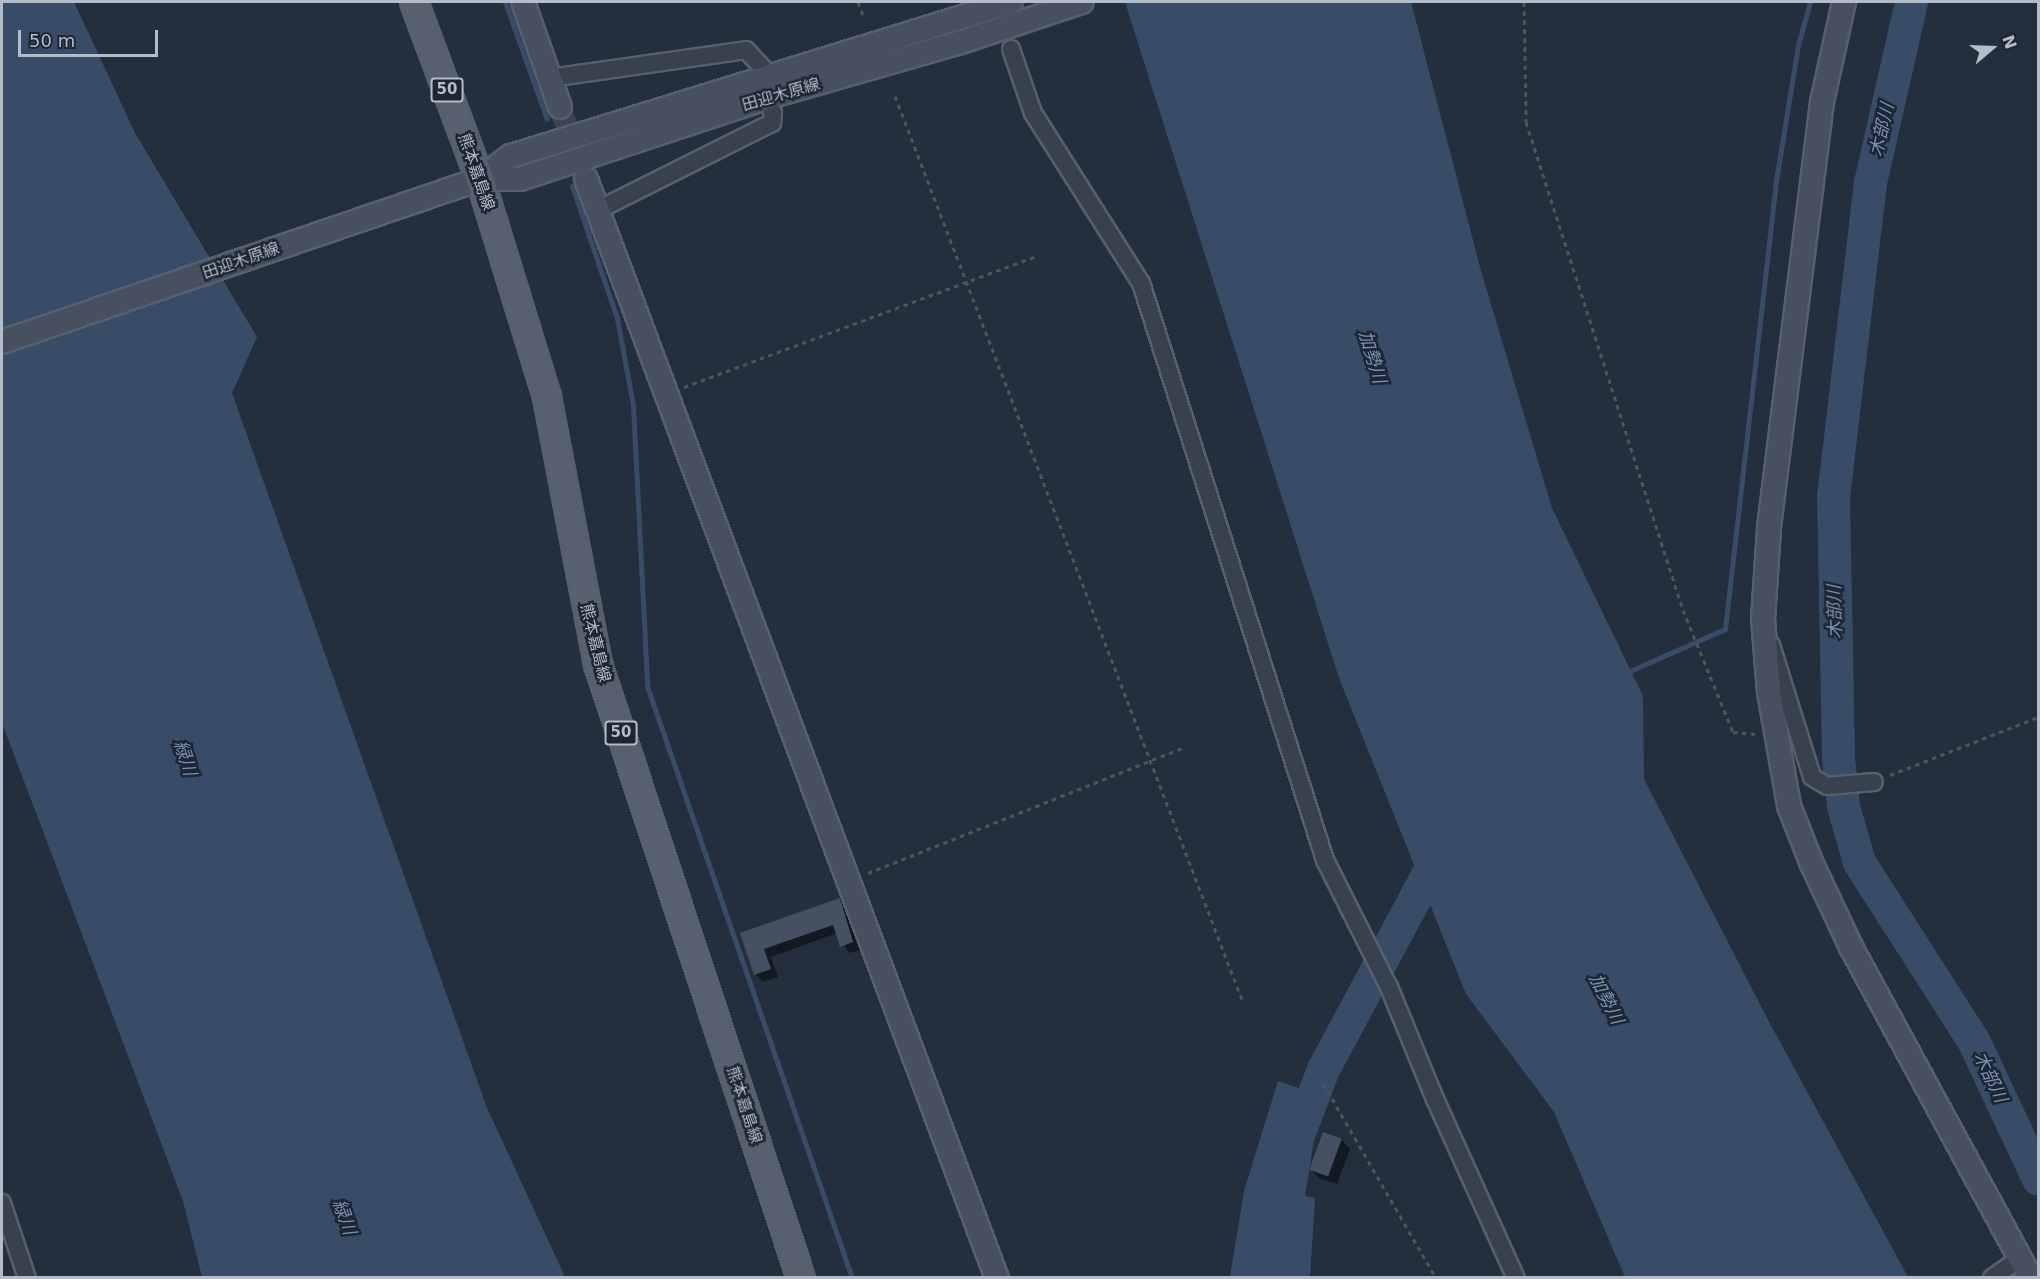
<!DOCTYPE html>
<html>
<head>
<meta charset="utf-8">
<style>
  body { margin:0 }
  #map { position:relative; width:2040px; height:1279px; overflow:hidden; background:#242f3e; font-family:"DejaVu Sans","Noto Sans JP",sans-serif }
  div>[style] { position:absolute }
  .water>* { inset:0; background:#394c67 }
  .shadow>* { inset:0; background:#0007 }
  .stream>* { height:5px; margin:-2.5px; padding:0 2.5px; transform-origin:2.5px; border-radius:2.5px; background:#394c67 }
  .river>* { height:33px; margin:-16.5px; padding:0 16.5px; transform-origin:16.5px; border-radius:16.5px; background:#394c67 }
  .building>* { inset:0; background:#455162; transform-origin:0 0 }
  .secondary-tunnel>* { height:22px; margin-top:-11px; transform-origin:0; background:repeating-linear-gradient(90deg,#3a4453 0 22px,transparent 0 33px) }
  .path>* { height:3px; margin-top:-1.5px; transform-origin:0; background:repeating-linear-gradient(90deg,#44595c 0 4.5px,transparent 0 9px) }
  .roads { filter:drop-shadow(2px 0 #565f6c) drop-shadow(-2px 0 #565f6c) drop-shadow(0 2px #565f6c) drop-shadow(0 -2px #565f6c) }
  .street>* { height:16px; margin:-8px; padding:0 8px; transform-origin:8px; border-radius:8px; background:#38414e }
  .secondary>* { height:22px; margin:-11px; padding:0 11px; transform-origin:11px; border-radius:11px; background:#465061 }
  .primary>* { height:26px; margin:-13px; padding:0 13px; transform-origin:13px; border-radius:13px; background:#56606e }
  span { translate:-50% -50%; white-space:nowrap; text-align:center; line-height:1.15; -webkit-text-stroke:5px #1d2633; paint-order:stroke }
  .shield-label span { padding:2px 4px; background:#1d2633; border:2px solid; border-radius:4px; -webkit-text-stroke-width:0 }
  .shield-label { font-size:15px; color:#b4bcc9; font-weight:700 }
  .street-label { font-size:16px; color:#b4bcc9 }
  .water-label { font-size:18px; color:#7c92b1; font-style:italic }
  .frame { position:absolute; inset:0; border:3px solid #b4bcc9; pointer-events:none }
  .north { position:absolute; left:1962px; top:18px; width:60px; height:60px; -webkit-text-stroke:4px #1d2633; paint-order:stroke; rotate:71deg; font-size:16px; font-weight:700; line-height:24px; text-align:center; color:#b4bcc9 }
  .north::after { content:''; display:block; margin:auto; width:21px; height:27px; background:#b4bcc9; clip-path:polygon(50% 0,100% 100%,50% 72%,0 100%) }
  .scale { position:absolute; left:18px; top:30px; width:140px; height:27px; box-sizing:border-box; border:3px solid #b4bcc9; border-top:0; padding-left:8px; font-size:18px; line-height:21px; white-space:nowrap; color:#b4bcc9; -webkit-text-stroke:4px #1d2633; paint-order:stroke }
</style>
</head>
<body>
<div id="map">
  <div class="water">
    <div style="clip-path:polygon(2px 2px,74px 2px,135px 133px,257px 337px,232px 393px,487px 1108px,565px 1277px,202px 1277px,183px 1201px,2px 723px)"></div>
    <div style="clip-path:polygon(1125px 2px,1411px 2px,1481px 271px,1552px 508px,1643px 696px,1644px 779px,1767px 1018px,1908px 1277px,1625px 1277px,1554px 1112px,1466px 994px,1339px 678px)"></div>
    <div style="clip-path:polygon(1278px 1081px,1310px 1092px,1280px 1176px,1286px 1192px,1315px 1198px,1310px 1277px,1230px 1277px,1244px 1191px)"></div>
  </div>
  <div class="shadow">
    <div style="clip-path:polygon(840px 899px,848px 907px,860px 950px,849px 953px,837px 933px,771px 957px,778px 977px,763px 982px,755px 974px,741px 934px)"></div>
    <div style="clip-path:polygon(1324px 1134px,1342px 1140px,1350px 1149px,1337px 1184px,1319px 1178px,1311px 1169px)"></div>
  </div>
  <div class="stream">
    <div style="left:505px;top:2px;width:124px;rotate:70.3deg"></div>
    <div style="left:572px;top:186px;width:139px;rotate:71.2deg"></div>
    <div style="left:617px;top:318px;width:88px;rotate:79.6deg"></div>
    <div style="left:633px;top:405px;width:281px;rotate:87.1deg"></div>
    <div style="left:647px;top:686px;width:626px;rotate:70.9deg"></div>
    <div style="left:1630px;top:671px;width:104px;rotate:-23.9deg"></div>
    <div style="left:1725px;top:629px;width:445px;rotate:-83.5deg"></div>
    <div style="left:1775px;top:187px;width:144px;rotate:-80.8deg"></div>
    <div style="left:1798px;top:45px;width:45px;rotate:-74.4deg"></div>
  </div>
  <div class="river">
    <div style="left:1911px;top:2px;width:185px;rotate:102.8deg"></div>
    <div style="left:1870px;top:182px;width:315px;rotate:96.7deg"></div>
    <div style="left:1833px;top:495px;width:264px;rotate:88.9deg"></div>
    <div style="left:1838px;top:759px;width:47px;rotate:83.9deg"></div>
    <div style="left:1843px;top:806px;width:58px;rotate:74.1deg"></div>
    <div style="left:1859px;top:862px;width:211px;rotate:57.4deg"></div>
    <div style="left:1973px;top:1040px;width:153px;rotate:64.9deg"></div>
    <div style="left:1275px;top:1278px;width:143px;rotate:-81.1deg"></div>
    <div style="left:1297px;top:1137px;width:73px;rotate:-69.1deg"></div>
    <div style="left:1323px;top:1069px;width:254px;rotate:-61.8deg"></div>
  </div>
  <div class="building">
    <div style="clip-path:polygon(840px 898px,853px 942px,840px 947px,833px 925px,764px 949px,771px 969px,754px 975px,740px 933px)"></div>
    <div style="left:1323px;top:1132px;width:20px;height:40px;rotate:20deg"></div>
  </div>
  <div class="secondary-tunnel">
    <div style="left:560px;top:107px;width:51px;rotate:70.5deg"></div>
  </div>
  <div class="path">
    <div style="left:858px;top:2px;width:17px;rotate:69deg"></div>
    <div style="left:1524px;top:2px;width:120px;rotate:89deg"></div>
    <div style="left:1526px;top:122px;width:513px;rotate:72.17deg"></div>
    <div style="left:1683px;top:610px;width:132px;rotate:67.7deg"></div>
    <div style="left:1733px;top:732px;width:22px;rotate:5deg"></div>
    <div style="left:895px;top:96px;width:971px;rotate:68.99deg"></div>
    <div style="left:684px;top:387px;width:377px;rotate:-20.4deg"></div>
    <div style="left:1890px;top:775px;width:159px;rotate:-21.4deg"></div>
    <div style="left:868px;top:873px;width:340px;rotate:-21.7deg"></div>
    <div style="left:1323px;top:1083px;width:225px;rotate:59.9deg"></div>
  </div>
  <div class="roads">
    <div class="street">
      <div style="left:1011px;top:49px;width:68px;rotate:71deg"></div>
      <div style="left:1033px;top:113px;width:201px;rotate:57.6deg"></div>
      <div style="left:1141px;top:283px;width:606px;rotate:72.31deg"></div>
      <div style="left:1325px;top:860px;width:142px;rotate:63.3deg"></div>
      <div style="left:1389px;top:987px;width:121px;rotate:67.7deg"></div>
      <div style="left:1435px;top:1099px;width:196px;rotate:65.7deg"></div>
      <div style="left:550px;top:78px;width:198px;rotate:-8.1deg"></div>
      <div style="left:746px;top:50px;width:33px;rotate:47deg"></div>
      <div style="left:598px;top:210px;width:195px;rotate:-26.6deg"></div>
      <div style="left:772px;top:123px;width:10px;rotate:-84deg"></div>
      <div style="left:773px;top:113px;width:17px;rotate:-115deg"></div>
      <div style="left:1771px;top:645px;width:138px;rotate:72.7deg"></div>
      <div style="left:1812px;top:777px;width:17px;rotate:31deg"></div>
      <div style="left:1827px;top:786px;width:47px;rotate:-4.9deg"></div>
      <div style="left:2px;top:1203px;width:79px;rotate:71.6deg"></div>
      <div style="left:1992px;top:1278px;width:35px;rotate:-35deg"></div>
    </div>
    <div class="secondary">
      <div style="left:523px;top:2px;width:111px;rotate:70.6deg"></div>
      <div style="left:1844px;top:2px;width:102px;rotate:102.4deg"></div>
      <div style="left:1822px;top:102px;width:430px;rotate:97.1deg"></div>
      <div style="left:1769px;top:529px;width:90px;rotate:93.8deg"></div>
      <div style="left:1763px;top:619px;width:73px;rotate:85.3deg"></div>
      <div style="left:1769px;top:692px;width:116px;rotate:80deg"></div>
      <div style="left:1789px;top:806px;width:62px;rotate:68.4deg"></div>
      <div style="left:1812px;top:864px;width:92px;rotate:64.8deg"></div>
      <div style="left:1851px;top:947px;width:377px;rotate:61.5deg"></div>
      <div style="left:480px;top:179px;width:40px"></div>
      <div style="left:520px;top:179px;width:259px;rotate:-18.2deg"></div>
      <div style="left:766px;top:98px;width:203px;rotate:-16deg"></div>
      <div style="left:961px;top:42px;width:127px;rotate:-18.3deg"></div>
      <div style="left:586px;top:179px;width:1173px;rotate:69.5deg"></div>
      <div style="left:2px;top:342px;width:505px;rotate:-18.83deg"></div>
      <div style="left:480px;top:179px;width:39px;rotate:-37deg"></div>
      <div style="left:511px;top:156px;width:523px;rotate:-17.12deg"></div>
    </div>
    <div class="primary">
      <div style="left:414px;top:2px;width:189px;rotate:69.6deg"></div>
      <div style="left:480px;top:179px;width:228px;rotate:72.9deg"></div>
      <div style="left:547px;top:397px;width:272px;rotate:79.2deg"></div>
      <div style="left:598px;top:664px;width:647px;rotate:71.71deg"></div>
    </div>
  </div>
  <div class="shield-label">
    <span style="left:447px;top:90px">50</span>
    <span style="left:621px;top:733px">50</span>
  </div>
  <div class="street-label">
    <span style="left:781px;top:95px;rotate:-16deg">田迎木原線</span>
    <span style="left:476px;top:172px;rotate:71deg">熊本嘉島線</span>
    <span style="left:241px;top:261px;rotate:-19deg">田迎木原線</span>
    <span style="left:595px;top:643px;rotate:76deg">熊本嘉島線</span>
    <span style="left:744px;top:1105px;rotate:72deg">熊本嘉島線</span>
  </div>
  <div class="water-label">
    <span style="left:1882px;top:130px;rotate:-77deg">木部川</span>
    <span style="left:1372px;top:357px;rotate:73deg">加勢川</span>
    <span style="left:1835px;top:612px;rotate:-91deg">木部川</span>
    <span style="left:185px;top:758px;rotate:72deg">緑川</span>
    <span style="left:1606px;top:999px;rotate:63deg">加勢川</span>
    <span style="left:1990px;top:1077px;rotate:65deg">木部川</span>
    <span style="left:344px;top:1217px;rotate:70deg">緑川</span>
  </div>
  <div class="frame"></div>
  <div class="north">N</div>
  <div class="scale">50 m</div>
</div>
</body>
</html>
